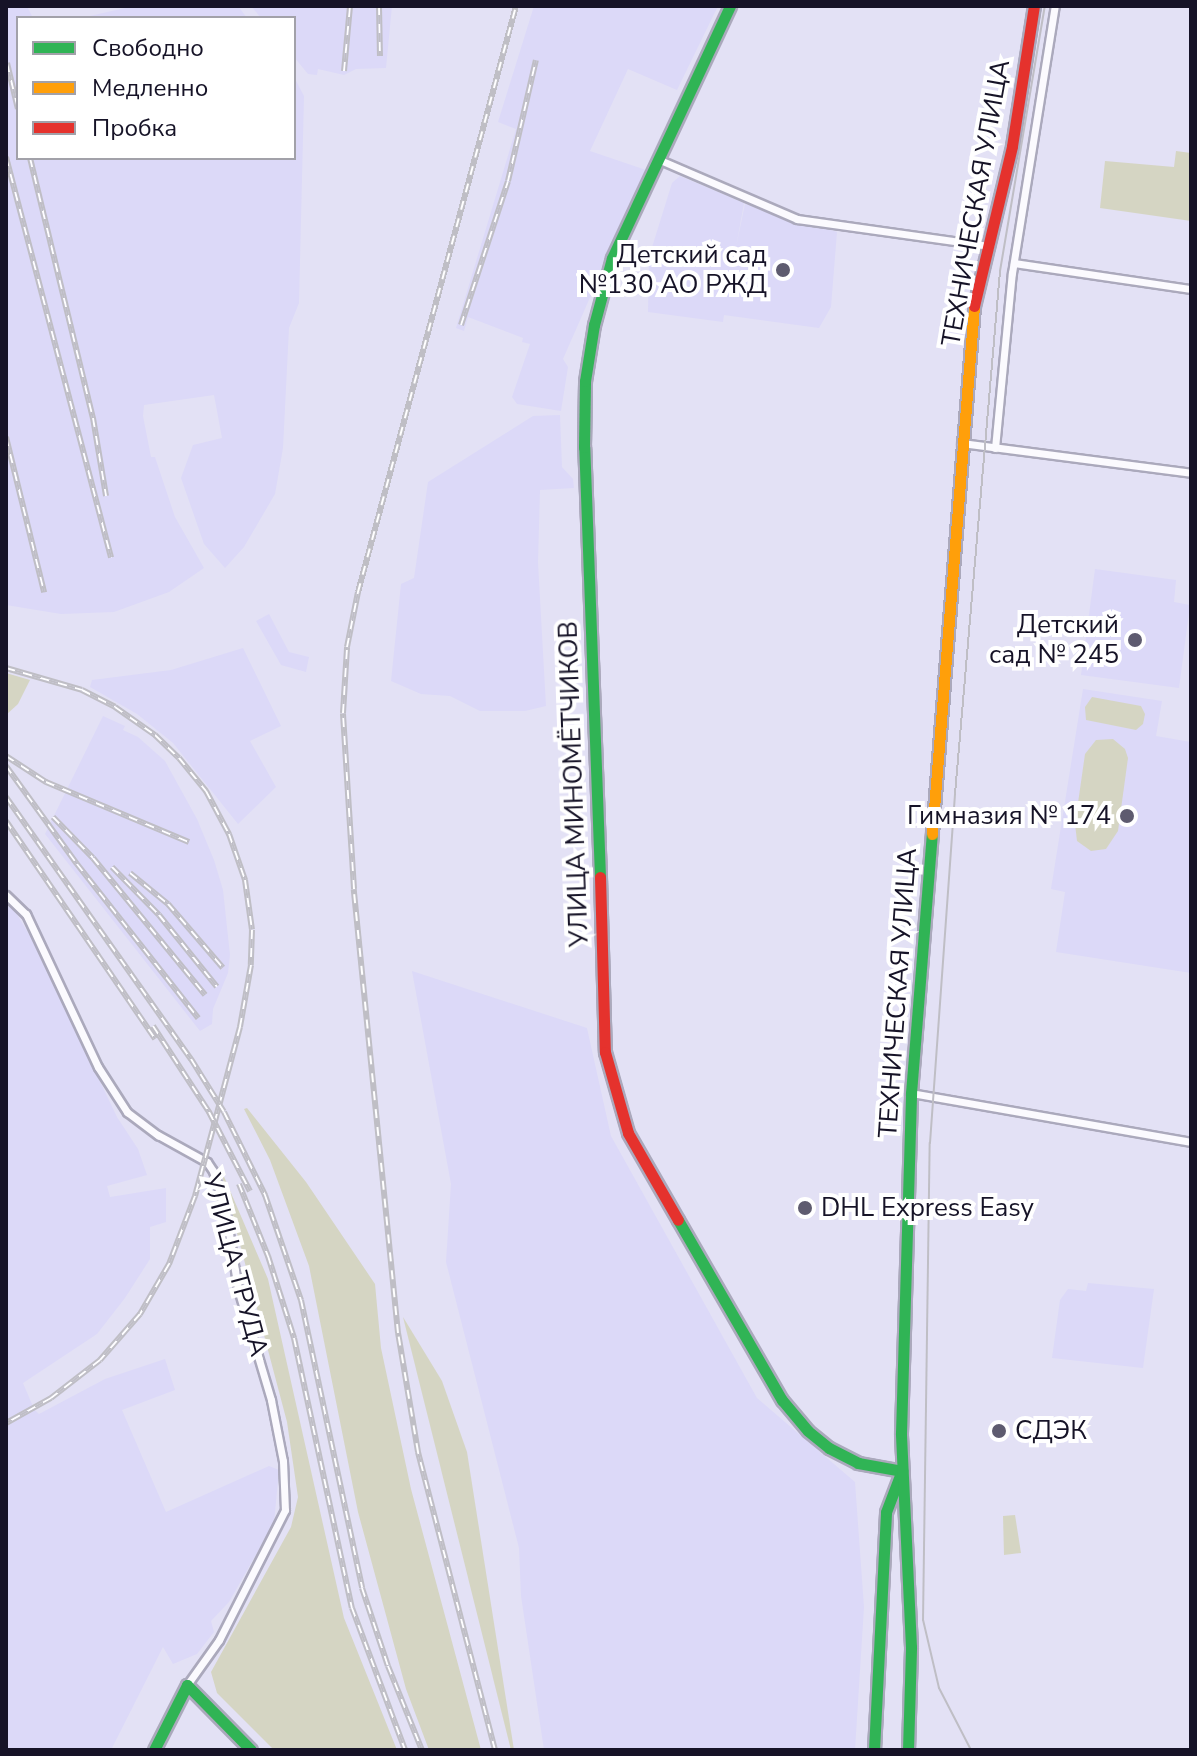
<!DOCTYPE html>
<html>
<head>
<meta charset="utf-8">
<style>
  body { margin:0 }
  #map { position:relative; width:1197px; height:1756px; overflow:hidden; background:#e3e1f5; font-family:"Nunito Sans",sans-serif }
  div>[style] { position:absolute }
  .built>* { inset:0; background:#dcd9f8 }
  .green>* { inset:0; background:#d5d5c3 }
  .roads { filter:drop-shadow(2px 0 #aba9bc) drop-shadow(-2px 0 #aba9bc) drop-shadow(0 2px #aba9bc) drop-shadow(0 -2px #aba9bc) }
  .street>* { height:7px; margin:-3.5px; padding:0 3.5px; transform-origin:3.5px; border-radius:3.5px; background:#fbfafe }
  .fast>* { height:11px; margin:-5.5px; padding:0 5.5px; transform-origin:5.5px; border-radius:5.5px; background:#30b455 }
  .slow>* { height:11px; margin:-5.5px; padding:0 5.5px; transform-origin:5.5px; border-radius:5.5px; background:#ff9f0a }
  .jam>* { height:11px; margin:-5.5px; padding:0 5.5px; transform-origin:5.5px; border-radius:5.5px; background:#e5322d }
  .tram>* { height:2px; margin:-1px; padding:0 1px; transform-origin:1px; border-radius:1px; background:#bfbec5 }
  .rail>* { height:6px; margin-top:-3px; transform-origin:0; background:repeating-linear-gradient(90deg,#fff 0 9px,#bfbec5 0 18px); box-sizing:border-box; border-block:2px solid #bfbec5 }
  .dots>* { width:22px; height:22px; translate:-50% -50%; box-sizing:border-box; border:4px solid #fff; border-radius:50% }
  span { translate:-50% -50%; white-space:nowrap; text-align:center; line-height:1.15; -webkit-text-stroke:8px #fff; paint-order:stroke }
  .street-label { font-size:26px; color:#161327 }
  .poi-label { font-size:26px; color:#161327 }
  .right { translate:-100% -50%; text-align:right }
  .left { translate:0 -50%; text-align:left }
  .frame { position:absolute; inset:0; border:8px solid #161327; pointer-events:none }
  .legend { position:absolute; left:16px; top:16px; width:280px; height:144px; box-sizing:border-box; background:#fff; border:2px solid #a2a1a9; margin:0; padding:10px 14px; list-style:none; font-size:24px; color:#161327 }
  .legend li { display:flex; align-items:center; gap:16px; height:40px }
  .legend b { width:40px; border:2px solid #a2a1a9 }
</style>
</head>
<body>
<div id="map">
  <div class="built">
    <div style="clip-path:polygon(6px 6px,27px 6px,33px 18px,18px 18px,18px 158px,294px 158px,294px 77px,304px 96px,299px 303px,289px 328px,283px 448px,275px 494px,244px 547px,225px 568px,204px 544px,181px 478px,193px 445px,222px 438px,214px 395px,144px 405px,143px 416px,151px 457px,155px 457px,175px 517px,204px 568px,169px 592px,114px 612px,61px 614px,6px 605px)"></div>
    <div style="clip-path:polygon(134px 6px,238px 6px,247px 18px,81px 18px)"></div>
    <div style="clip-path:polygon(251px 6px,392px 6px,386px 68px,356px 69px,344px 75px,318px 69px,317px 75px,308px 74px,294px 57px,294px 18px,261px 18px)"></div>
    <div style="clip-path:polygon(534px 6px,718px 6px,677px 90px,628px 69px,590px 151px,646px 170px,563px 359px,568px 367px,561px 411px,517px 404px,512px 397px,530px 344px,522px 342px,523px 338px,468px 317px,464px 331px,456px 328px,516px 129px,498px 122px)"></div>
    <div style="clip-path:polygon(680px 176px,744px 203px,736px 247px,745px 204px,837px 232px,831px 307px,819px 328px,724px 315px,723px 322px,648px 312px,649px 257px,672px 183px)"></div>
    <div style="clip-path:polygon(560px 415px,562px 467px,573px 479px,574px 488px,540px 490px,538px 562px,546px 706px,525px 711px,480px 711px,450px 696px,421px 694px,391px 681px,401px 584px,414px 578px,428px 482px,533px 416px)"></div>
    <div style="clip-path:polygon(1095px 569px,1176px 580px,1174px 602px,1190px 605px,1179px 688px,1081px 675px)"></div>
    <div style="clip-path:polygon(269px 614px,289px 652px,309px 657px,306px 672px,281px 665px,256px 621px)"></div>
    <div style="clip-path:polygon(243px 648px,281px 726px,250px 741px,276px 787px,238px 824px,173px 743px,137px 714px,90px 687px,92px 680px,171px 670px)"></div>
    <div style="clip-path:polygon(1083px 689px,1162px 701px,1156px 736px,1191px 742px,1191px 973px,1056px 952px,1065px 892px,1051px 889px)"></div>
    <div style="clip-path:polygon(103px 716px,125px 726px,123px 730px,138px 737px,165px 761px,197px 819px,214px 860px,223px 890px,230px 955px,228px 973px,213px 1009px,212px 1024px,200px 1031px,45px 834px)"></div>
    <div style="clip-path:polygon(6px 905px,15px 911px,33px 941px,117px 1117px,138px 1149px,147px 1175px,107px 1186px,110px 1197px,166px 1188px,166px 1222px,150px 1227px,150px 1259px,125px 1298px,97px 1334px,23px 1383px,34px 1409px,39px 1414px,105px 1379px,165px 1359px,175px 1390px,122px 1410px,166px 1512px,269px 1466px,279px 1470px,274px 1523px,229px 1602px,211px 1621px,214px 1632px,197px 1654px,173px 1664px,163px 1647px,111px 1750px,6px 1750px)"></div>
    <div style="clip-path:polygon(412px 971px,587px 1028px,611px 1136px,757px 1398px,855px 1482px,864px 1607px,855px 1750px,544px 1750px,521px 1596px,519px 1548px,446px 1262px,451px 1184px)"></div>
    <div style="clip-path:polygon(1088px 1283px,1154px 1289px,1143px 1368px,1052px 1358px,1060px 1300px,1068px 1289px,1086px 1291px)"></div>
  </div>
  <div class="green">
    <div style="clip-path:polygon(1176px 151px,1191px 153px,1191px 221px,1100px 208px,1105px 161px,1174px 167px)"></div>
    <div style="clip-path:polygon(6px 673px,30px 680px,18px 704px,6px 715px)"></div>
    <div style="clip-path:polygon(1092px 697px,1141px 706px,1145px 714px,1143px 724px,1136px 730px,1086px 720px,1085px 707px)"></div>
    <div style="clip-path:polygon(1113px 739px,1125px 749px,1128px 758px,1118px 831px,1106px 849px,1091px 851px,1077px 841px,1075px 824px,1085px 754px,1096px 740px)"></div>
    <div style="clip-path:polygon(247px 1108px,306px 1182px,375px 1284px,381px 1348px,411px 1489px,481px 1750px,429px 1750px,406px 1689px,358px 1512px,309px 1266px,270px 1160px,244px 1109px)"></div>
    <div style="clip-path:polygon(219px 1165px,268px 1279px,344px 1618px,397px 1750px,274px 1750px,217px 1693px,211px 1672px,291px 1527px,298px 1497px,287px 1422px)"></div>
    <div style="clip-path:polygon(403px 1317px,442px 1381px,467px 1452px,514px 1750px,511px 1750px)"></div>
    <div style="clip-path:polygon(1015px 1515px,1021px 1553px,1004px 1555px,1003px 1516px)"></div>
  </div>
  <div class="roads">
    <div class="street">
      <div style="left:660px;top:160px;width:149px;rotate:23.3deg"></div>
      <div style="left:797px;top:219px;width:195px;rotate:8deg"></div>
      <div style="left:1014px;top:263px;width:179px;rotate:8.4deg"></div>
      <div style="left:961px;top:443px;width:232px;rotate:7.4deg"></div>
      <div style="left:995px;top:448px;width:176px;rotate:-84.5deg"></div>
      <div style="left:1012px;top:273px;width:270px;rotate:-80.9deg"></div>
      <div style="left:6px;top:895px;width:28px;rotate:44deg"></div>
      <div style="left:26px;top:914px;width:169px;rotate:64.8deg"></div>
      <div style="left:98px;top:1067px;width:54px;rotate:57.2deg"></div>
      <div style="left:127px;top:1112px;width:39px;rotate:37deg"></div>
      <div style="left:158px;top:1135px;width:56px;rotate:28.9deg"></div>
      <div style="left:207px;top:1162px;width:11px;rotate:56deg"></div>
      <div style="left:213px;top:1171px;width:39px;rotate:72deg"></div>
      <div style="left:225px;top:1208px;width:82px;rotate:80.9deg"></div>
      <div style="left:238px;top:1289px;width:116px;rotate:73.4deg"></div>
      <div style="left:271px;top:1400px;width:62px;rotate:78.9deg"></div>
      <div style="left:283px;top:1461px;width:49px;rotate:87.7deg"></div>
      <div style="left:285px;top:1510px;width:146px;rotate:116.9deg"></div>
      <div style="left:219px;top:1640px;width:55px;rotate:125.4deg"></div>
      <div style="left:911px;top:1093px;width:284px;rotate:9.9deg"></div>
    </div>
    <div class="fast">
      <div style="left:600px;top:877px;width:430px;rotate:-92.1deg"></div>
      <div style="left:584px;top:447px;width:66px;rotate:-89.1deg"></div>
      <div style="left:585px;top:381px;width:57px;rotate:-80.9deg"></div>
      <div style="left:594px;top:325px;width:69px;rotate:-75deg"></div>
      <div style="left:612px;top:258px;width:278px;rotate:-64.9deg"></div>
      <div style="left:678px;top:1220px;width:208px;rotate:60deg"></div>
      <div style="left:782px;top:1400px;width:40px;rotate:50deg"></div>
      <div style="left:808px;top:1431px;width:27px;rotate:39deg"></div>
      <div style="left:829px;top:1448px;width:33px;rotate:27deg"></div>
      <div style="left:858px;top:1463px;width:45px;rotate:10.3deg"></div>
      <div style="left:154px;top:1750px;width:73px;rotate:-63.1deg"></div>
      <div style="left:187px;top:1685px;width:91px;rotate:45.4deg"></div>
      <div style="left:874px;top:1750px;width:238px;rotate:-87.1deg"></div>
      <div style="left:886px;top:1512px;width:39px;rotate:-69deg"></div>
      <div style="left:908px;top:1750px;width:103px;rotate:-88.3deg"></div>
      <div style="left:911px;top:1647px;width:214px;rotate:-92.7deg"></div>
      <div style="left:901px;top:1433px;width:340px;rotate:-88.3deg"></div>
      <div style="left:911px;top:1093px;width:260px;rotate:-85.4deg"></div>
    </div>
    <div class="slow">
      <div style="left:932px;top:834px;width:530px;rotate:-85.45deg"></div>
    </div>
    <div class="jam">
      <div style="left:974px;top:306px;width:164px;rotate:-76.6deg"></div>
      <div style="left:1012px;top:146px;width:142px;rotate:-81.1deg"></div>
      <div style="left:600px;top:877px;width:175px;rotate:88.4deg"></div>
      <div style="left:605px;top:1052px;width:84px;rotate:74.1deg"></div>
      <div style="left:628px;top:1133px;width:100px;rotate:60.1deg"></div>
    </div>
  </div>
  <div class="tram">
    <div style="left:971px;top:1750px;width:70px;rotate:-117.3deg"></div>
    <div style="left:939px;top:1688px;width:70px;rotate:-103.2deg"></div>
    <div style="left:923px;top:1620px;width:477px;rotate:-89.2deg"></div>
    <div style="left:930px;top:1143px;width:350px;rotate:-85.9deg"></div>
    <div style="left:955px;top:794px;width:525px;rotate:-85.08deg"></div>
    <div style="left:1000px;top:271px;width:269px;rotate:-80.4deg"></div>
  </div>
  <div class="rail">
    <div style="left:379px;top:6px;width:50px;rotate:88.9deg"></div>
    <div style="left:7px;top:63px;width:47px;rotate:76.6deg"></div>
    <div style="left:344px;top:71px;width:65px;rotate:-84.7deg"></div>
    <div style="left:6px;top:157px;width:414px;rotate:75.3deg"></div>
    <div style="left:30px;top:158px;width:268px;rotate:76.4deg"></div>
    <div style="left:93px;top:418px;width:79px;rotate:80.5deg"></div>
    <div style="left:461px;top:325px;width:151px;rotate:-71.9deg"></div>
    <div style="left:508px;top:181px;width:124px;rotate:-77deg"></div>
    <div style="left:6px;top:437px;width:160px;rotate:76.2deg"></div>
    <div style="left:6px;top:668px;width:79px;rotate:16.1deg"></div>
    <div style="left:82px;top:690px;width:37px;rotate:27deg"></div>
    <div style="left:115px;top:707px;width:49px;rotate:35deg"></div>
    <div style="left:155px;top:735px;width:33px;rotate:44deg"></div>
    <div style="left:179px;top:758px;width:43px;rotate:50.7deg"></div>
    <div style="left:206px;top:791px;width:49px;rotate:61.9deg"></div>
    <div style="left:229px;top:834px;width:49px;rotate:70.8deg"></div>
    <div style="left:245px;top:880px;width:50px;rotate:82deg"></div>
    <div style="left:252px;top:930px;width:35px;rotate:92deg"></div>
    <div style="left:251px;top:965px;width:63px;rotate:100.1deg"></div>
    <div style="left:240px;top:1027px;width:175px;rotate:104.9deg"></div>
    <div style="left:195px;top:1196px;width:73px;rotate:110.9deg"></div>
    <div style="left:169px;top:1264px;width:58px;rotate:120.1deg"></div>
    <div style="left:140px;top:1314px;width:61px;rotate:131deg"></div>
    <div style="left:100px;top:1360px;width:62px;rotate:142.2deg"></div>
    <div style="left:51px;top:1398px;width:51px;rotate:150.9deg"></div>
    <div style="left:6px;top:756px;width:48px;rotate:33deg"></div>
    <div style="left:46px;top:782px;width:155px;rotate:22.8deg"></div>
    <div style="left:6px;top:766px;width:121px;rotate:54.1deg"></div>
    <div style="left:77px;top:864px;width:196px;rotate:51.8deg"></div>
    <div style="left:6px;top:797px;width:321px;rotate:54.8deg"></div>
    <div style="left:191px;top:1059px;width:62px;rotate:58.1deg"></div>
    <div style="left:224px;top:1112px;width:93px;rotate:63.7deg"></div>
    <div style="left:265px;top:1195px;width:111px;rotate:71.1deg"></div>
    <div style="left:301px;top:1300px;width:294px;rotate:78deg"></div>
    <div style="left:362px;top:1588px;width:82px;rotate:71.6deg"></div>
    <div style="left:388px;top:1666px;width:91px;rotate:68deg"></div>
    <div style="left:53px;top:817px;width:57px;rotate:45.7deg"></div>
    <div style="left:93px;top:858px;width:177px;rotate:50.7deg"></div>
    <div style="left:6px;top:821px;width:264px;rotate:55.6deg"></div>
    <div style="left:112px;top:867px;width:67px;rotate:45.6deg"></div>
    <div style="left:159px;top:915px;width:92px;rotate:51.1deg"></div>
    <div style="left:130px;top:873px;width:49px;rotate:39.2deg"></div>
    <div style="left:168px;top:904px;width:84px;rotate:49.3deg"></div>
    <div style="left:153px;top:1026px;width:103px;rotate:56.9deg"></div>
    <div style="left:209px;top:1112px;width:89px;rotate:62.6deg"></div>
    <div style="left:239px;top:1184px;width:78px;rotate:68.1deg"></div>
    <div style="left:268px;top:1256px;width:86px;rotate:72.4deg"></div>
    <div style="left:294px;top:1338px;width:276px;rotate:77.9deg"></div>
    <div style="left:352px;top:1608px;width:152px;rotate:69.5deg"></div>
    <div style="left:495px;top:1750px;width:308px;rotate:-104.5deg"></div>
    <div style="left:418px;top:1452px;width:121px;rotate:-99.5deg"></div>
    <div style="left:398px;top:1333px;width:446px;rotate:-95.7deg"></div>
    <div style="left:354px;top:889px;width:176px;rotate:-93.6deg"></div>
    <div style="left:343px;top:713px;width:66px;rotate:-86.5deg"></div>
    <div style="left:347px;top:647px;width:56px;rotate:-78.7deg"></div>
    <div style="left:358px;top:592px;width:607px;rotate:-74.91deg"></div>
  </div>
  <div class="dots">
    <div style="left:783px;top:270px;background:#5e5b6f"></div>
    <div style="left:1135px;top:640px;background:#5e5b6f"></div>
    <div style="left:1127px;top:816px;background:#5e5b6f"></div>
    <div style="left:805px;top:1208px;background:#5e5b6f"></div>
    <div style="left:999px;top:1431px;background:#5e5b6f"></div>
  </div>
  <div class="street-label">
    <span style="left:976px;top:203px;rotate:-80deg">ТЕХНИЧЕСКАЯ УЛИЦА</span>
    <span style="left:574px;top:784px;rotate:-92deg">УЛИЦА МИНОМЁТЧИКОВ</span>
    <span style="left:898px;top:993px;rotate:-86deg">ТЕХНИЧЕСКАЯ УЛИЦА</span>
    <span style="left:235px;top:1265px;rotate:75deg">УЛИЦА ТРУДА</span>
  </div>
  <div class="poi-label">
    <span class="right" style="left:767px;top:270px">Детский сад<br>№130 АО РЖД</span>
    <span class="right" style="left:1119px;top:640px">Детский<br>сад № 245</span>
    <span class="right" style="left:1111px;top:816px">Гимназия № 174</span>
    <span class="left" style="left:821px;top:1208px">DHL Express Easy</span>
    <span class="left" style="left:1015px;top:1431px">СДЭК</span>
  </div>
  <div class="frame"></div>
  <ul class="legend">
  <li><b style="height:10px;background:#30b455"></b>Свободно</li>
  <li><b style="height:10px;background:#ff9f0a"></b>Медленно</li>
  <li><b style="height:10px;background:#e5322d"></b>Пробка</li>
  </ul>
</div>
</body>
</html>
